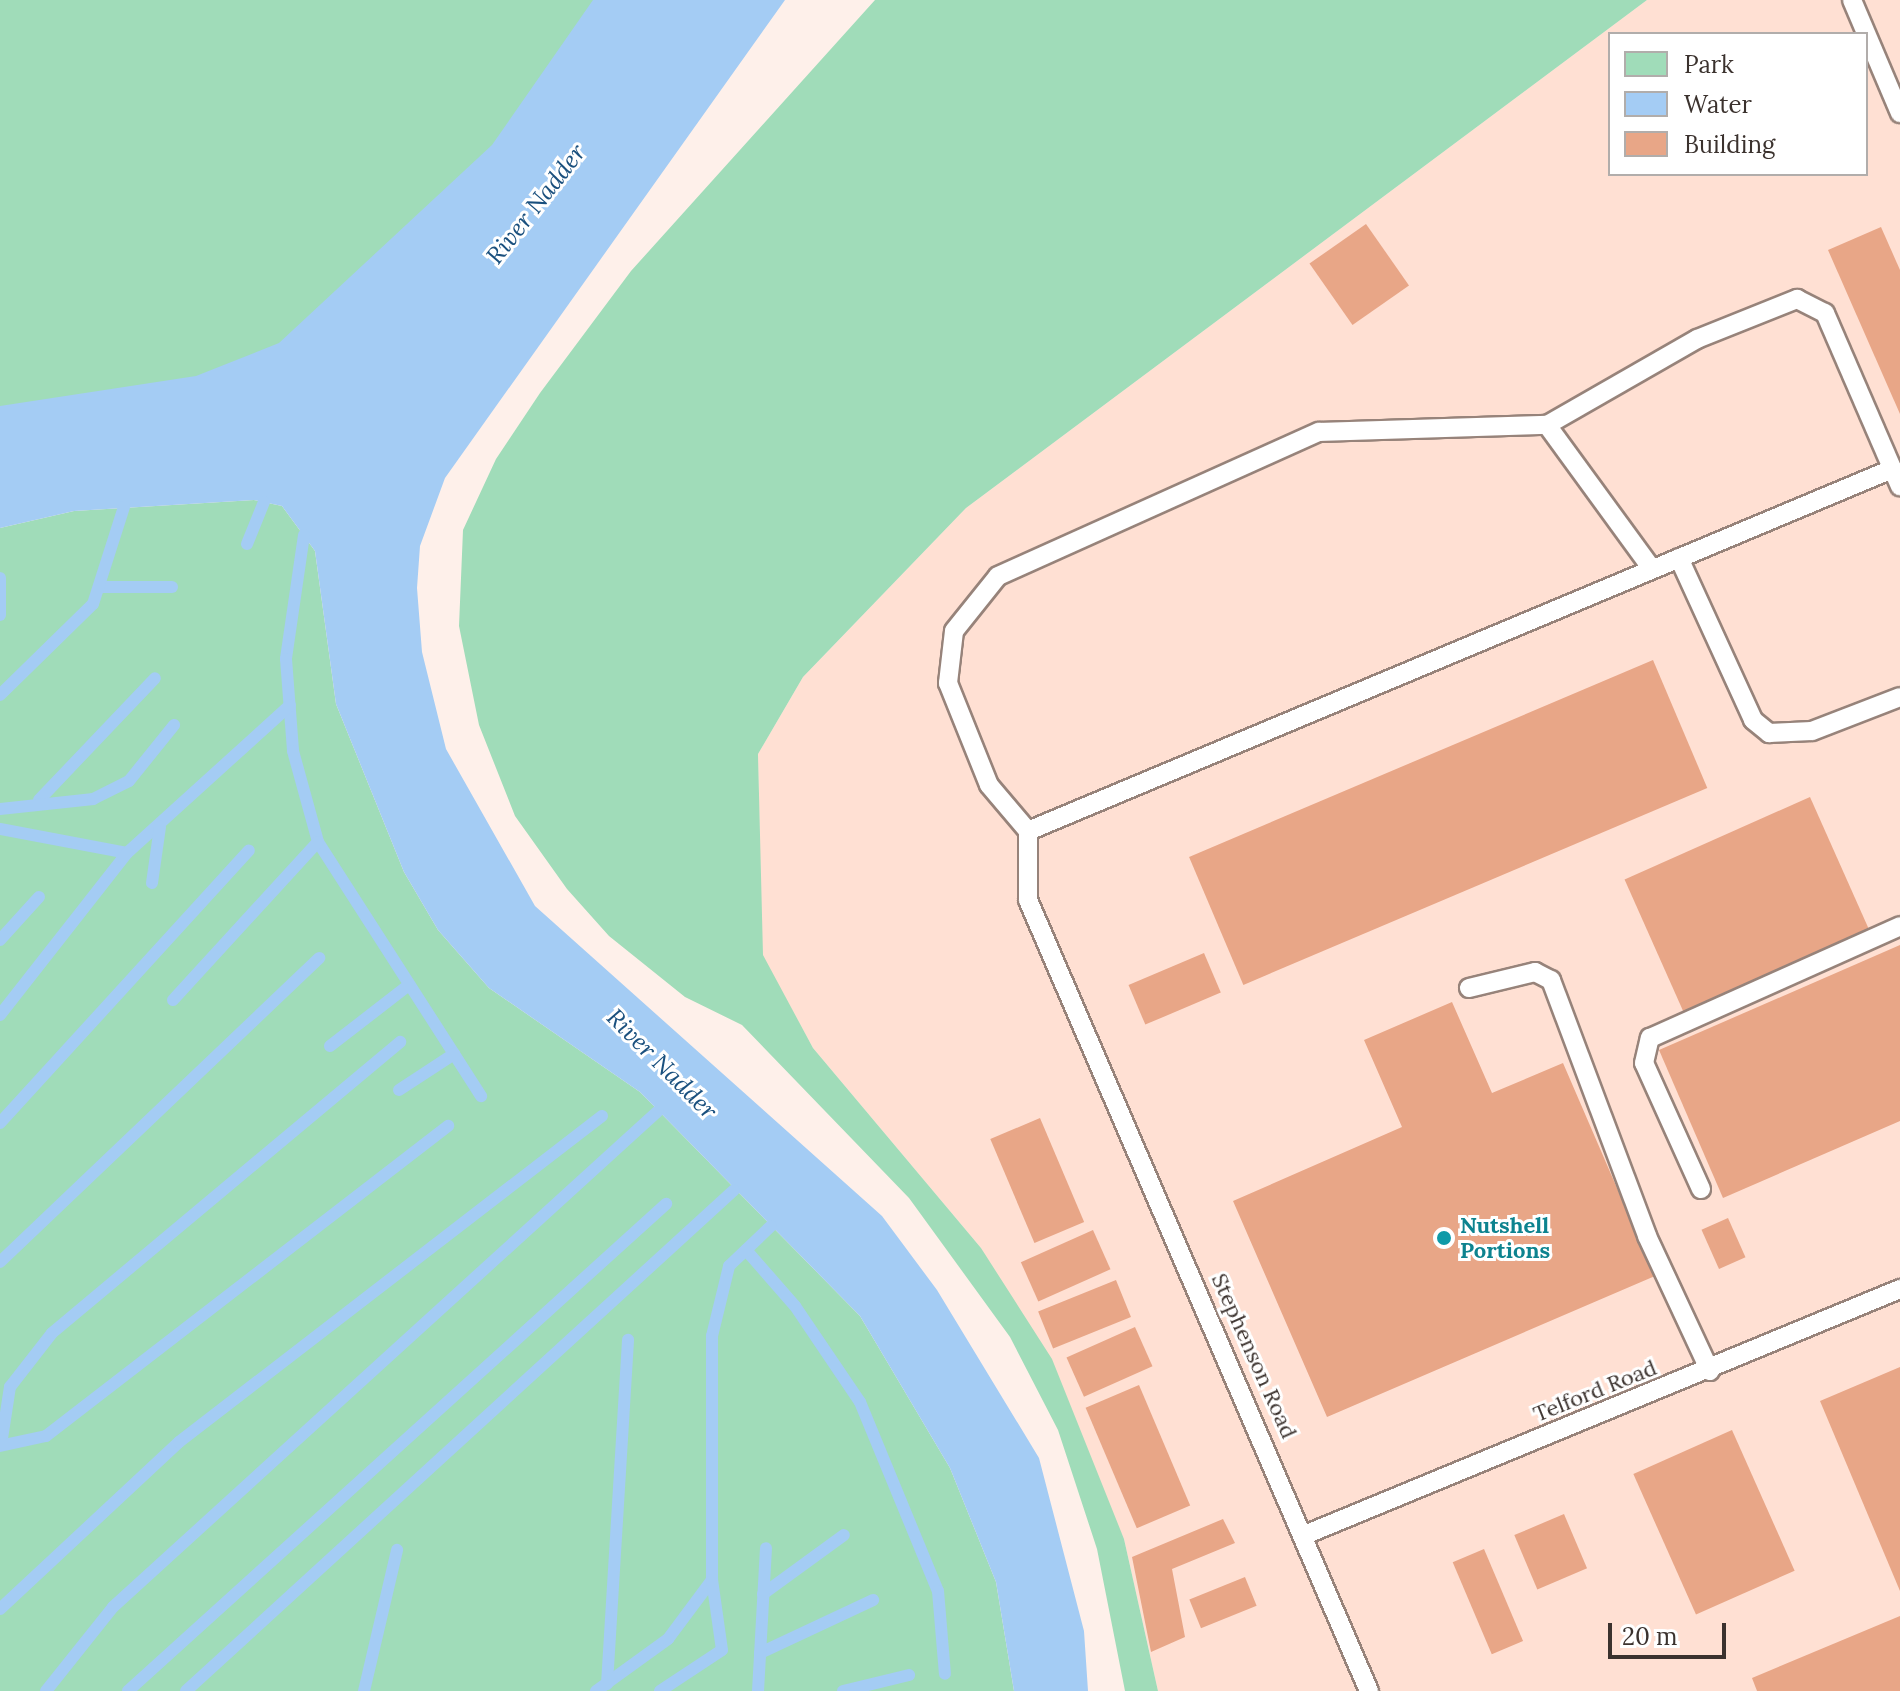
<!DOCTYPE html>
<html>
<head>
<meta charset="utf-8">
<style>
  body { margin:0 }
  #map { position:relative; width:1900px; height:1691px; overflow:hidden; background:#fef0ea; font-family:Lora,serif }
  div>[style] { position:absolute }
  .built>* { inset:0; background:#ffe0d3 }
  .green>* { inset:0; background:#a0dcb9 }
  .water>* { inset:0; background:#a4ccf4 }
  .stream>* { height:12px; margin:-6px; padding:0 6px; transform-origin:6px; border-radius:6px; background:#a4ccf4 }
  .building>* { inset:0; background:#e8a687; transform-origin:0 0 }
  .roads { filter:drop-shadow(2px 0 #97837a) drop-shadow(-2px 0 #97837a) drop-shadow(0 2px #97837a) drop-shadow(0 -2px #97837a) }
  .lane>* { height:18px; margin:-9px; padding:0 9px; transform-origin:9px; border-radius:9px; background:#fff }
  .dots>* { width:22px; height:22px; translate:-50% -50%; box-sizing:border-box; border:4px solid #fff; border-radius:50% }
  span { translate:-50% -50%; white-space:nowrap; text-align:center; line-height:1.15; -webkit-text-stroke:6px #fff; paint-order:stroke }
  .culture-label { font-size:22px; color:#0d838f; font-weight:700 }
  .left { translate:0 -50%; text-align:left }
  .street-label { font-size:22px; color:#3b322e }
  .water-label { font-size:24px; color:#1a507e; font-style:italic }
  .legend { position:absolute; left:1608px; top:32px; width:260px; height:144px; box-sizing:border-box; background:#fff; border:2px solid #b1adab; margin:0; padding:10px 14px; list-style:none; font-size:24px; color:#3b322e }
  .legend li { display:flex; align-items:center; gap:16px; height:40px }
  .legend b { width:40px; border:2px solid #b1adab }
  .scale { position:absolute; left:1608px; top:1623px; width:118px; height:36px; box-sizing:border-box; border:4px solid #3b322e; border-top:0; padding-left:10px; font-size:24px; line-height:28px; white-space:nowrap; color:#3b322e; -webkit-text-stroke:6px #fff; paint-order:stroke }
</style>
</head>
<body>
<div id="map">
  <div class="built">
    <div style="clip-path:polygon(evenodd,1647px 0,1900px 0,1900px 1691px,1158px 1691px,1124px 1539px,981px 1248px,813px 1048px,762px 955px,758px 754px,803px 677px,966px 508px,1647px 0,1610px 34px,1866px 34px,1866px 174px,1610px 174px,1610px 34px)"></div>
  </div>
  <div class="green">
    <div style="clip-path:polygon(0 0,624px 0,324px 385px,0 441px)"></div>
    <div style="clip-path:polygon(875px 0,1647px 0,966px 508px,803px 677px,758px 754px,763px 955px,813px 1048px,981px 1248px,1052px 1359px,1124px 1539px,1158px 1691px,1125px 1691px,1097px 1549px,1058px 1430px,1010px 1337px,909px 1198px,742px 1025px,685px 997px,609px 936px,567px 889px,515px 816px,479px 725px,459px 626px,463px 530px,496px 459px,540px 393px,631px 271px)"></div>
    <div style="clip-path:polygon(254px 500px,282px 506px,315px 551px,336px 704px,404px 872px,438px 930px,489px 988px,640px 1092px,860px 1316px,950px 1468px,996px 1582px,1014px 1691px,0 1691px,0 528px,74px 511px)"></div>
  </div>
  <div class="water">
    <div style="clip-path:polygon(593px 0,785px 0,445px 478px,420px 546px,417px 588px,422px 652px,446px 749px,535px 906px,882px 1216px,937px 1290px,1039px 1458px,1084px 1631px,1088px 1691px,1014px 1691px,996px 1582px,950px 1468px,860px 1316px,640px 1092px,489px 988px,438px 930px,404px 872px,336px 704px,315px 551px,282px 506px,254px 500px,74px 511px,0 528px,0 406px,196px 376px,279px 343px,492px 145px)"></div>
  </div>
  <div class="stream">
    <div style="left:304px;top:535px;width:125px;rotate:98.3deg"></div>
    <div style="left:286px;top:659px;width:92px;rotate:85.6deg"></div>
    <div style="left:293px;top:751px;width:94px;rotate:74.6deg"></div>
    <div style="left:318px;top:842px;width:302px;rotate:57.3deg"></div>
    <div style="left:247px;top:544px;width:45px;rotate:-68deg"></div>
    <div style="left:0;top:578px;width:37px;rotate:90deg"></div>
    <div style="left:99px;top:587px;width:73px"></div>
    <div style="left:0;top:695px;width:130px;rotate:-44.4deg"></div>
    <div style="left:93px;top:604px;width:102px;rotate:-72.3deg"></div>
    <div style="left:39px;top:800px;width:168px;rotate:-46.4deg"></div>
    <div style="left:0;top:809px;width:94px;rotate:-6.1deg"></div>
    <div style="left:93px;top:799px;width:40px;rotate:-26.6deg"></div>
    <div style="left:129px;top:781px;width:72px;rotate:-51.2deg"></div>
    <div style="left:0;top:829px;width:129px;rotate:10.7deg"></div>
    <div style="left:127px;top:853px;width:220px;rotate:-42.2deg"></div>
    <div style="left:152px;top:883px;width:57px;rotate:-81.9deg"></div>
    <div style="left:0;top:940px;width:58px;rotate:-47.8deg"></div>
    <div style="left:173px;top:1000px;width:214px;rotate:-47.5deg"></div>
    <div style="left:0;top:1015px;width:206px;rotate:-51.9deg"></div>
    <div style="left:330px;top:1046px;width:100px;rotate:-37.7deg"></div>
    <div style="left:399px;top:1090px;width:66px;rotate:-33.2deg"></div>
    <div style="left:0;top:1123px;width:369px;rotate:-47.6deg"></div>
    <div style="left:746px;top:1250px;width:74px;rotate:48.8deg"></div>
    <div style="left:795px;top:1306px;width:116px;rotate:55.9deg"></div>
    <div style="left:860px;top:1402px;width:204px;rotate:67.6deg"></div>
    <div style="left:938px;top:1591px;width:83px;rotate:85.2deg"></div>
    <div style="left:0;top:1262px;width:441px;rotate:-43.6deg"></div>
    <div style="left:1px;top:1445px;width:59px;rotate:-81.2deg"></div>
    <div style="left:10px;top:1387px;width:68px;rotate:-52.1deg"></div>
    <div style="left:52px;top:1333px;width:454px;rotate:-39.9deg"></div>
    <div style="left:0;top:1446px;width:47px;rotate:-12.3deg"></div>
    <div style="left:46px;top:1436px;width:508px;rotate:-37.64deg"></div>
    <div style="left:763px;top:1594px;width:100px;rotate:-36.1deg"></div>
    <div style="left:0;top:1609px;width:245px;rotate:-43deg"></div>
    <div style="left:179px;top:1442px;width:534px;rotate:-37.62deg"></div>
    <div style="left:760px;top:1653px;width:125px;rotate:-25.1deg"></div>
    <div style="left:607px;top:1684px;width:345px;rotate:-86.5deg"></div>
    <div style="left:46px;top:1691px;width:107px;rotate:-51.4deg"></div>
    <div style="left:113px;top:1607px;width:736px;rotate:-42.3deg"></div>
    <div style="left:128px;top:1691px;width:726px;rotate:-42.15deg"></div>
    <div style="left:186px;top:1691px;width:742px;rotate:-42.43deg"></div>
    <div style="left:364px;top:1691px;width:145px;rotate:-76.8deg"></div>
    <div style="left:596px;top:1691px;width:89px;rotate:-35.8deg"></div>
    <div style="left:668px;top:1639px;width:74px;rotate:-53.3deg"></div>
    <div style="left:712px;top:1580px;width:244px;rotate:-90deg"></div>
    <div style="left:712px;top:1336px;width:72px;rotate:-76.3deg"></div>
    <div style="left:729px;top:1266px;width:58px;rotate:-43.6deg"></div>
    <div style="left:660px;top:1691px;width:74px;rotate:-33.5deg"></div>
    <div style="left:722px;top:1650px;width:71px;rotate:-98.1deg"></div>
    <div style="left:758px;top:1691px;width:143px;rotate:-86.8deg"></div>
    <div style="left:843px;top:1691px;width:68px;rotate:-13.6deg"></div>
  </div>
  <div class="building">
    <div style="left:1366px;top:224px;width:75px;height:69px;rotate:55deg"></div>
    <div style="clip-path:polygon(1881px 227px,1900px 270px,1900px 414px,1828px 250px)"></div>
    <div style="left:1653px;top:660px;width:139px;height:504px;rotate:67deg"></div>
    <div style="left:1810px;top:797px;width:150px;height:203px;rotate:66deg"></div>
    <div style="clip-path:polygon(1900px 945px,1900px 1121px,1723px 1198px,1659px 1050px)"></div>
    <div style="left:1204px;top:953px;width:43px;height:82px;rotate:67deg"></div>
    <div style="clip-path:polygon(1452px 1002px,1492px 1093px,1563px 1063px,1655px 1276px,1327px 1417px,1233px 1201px,1402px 1127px,1364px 1040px)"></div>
    <div style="left:1040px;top:1118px;width:113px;height:54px;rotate:67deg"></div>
    <div style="left:1728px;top:1218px;width:43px;height:29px;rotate:66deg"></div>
    <div style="left:1093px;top:1230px;width:43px;height:79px;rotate:66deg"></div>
    <div style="left:1116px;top:1280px;width:40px;height:84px;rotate:68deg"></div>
    <div style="left:1135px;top:1327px;width:43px;height:75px;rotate:66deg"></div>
    <div style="clip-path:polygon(1900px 1367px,1900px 1591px,1820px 1401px)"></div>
    <div style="left:1139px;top:1385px;width:131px;height:58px;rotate:67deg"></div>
    <div style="left:1732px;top:1430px;width:154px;height:108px;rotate:66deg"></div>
    <div style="left:1564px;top:1514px;width:59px;height:54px;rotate:67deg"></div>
    <div style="clip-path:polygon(1223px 1519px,1235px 1543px,1172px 1569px,1185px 1637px,1151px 1652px,1132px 1557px)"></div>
    <div style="left:1484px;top:1549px;width:100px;height:34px;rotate:67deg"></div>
    <div style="left:1245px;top:1577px;width:31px;height:60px;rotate:68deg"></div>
    <div style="clip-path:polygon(1900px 1616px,1900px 1691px,1757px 1691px,1752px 1678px)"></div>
  </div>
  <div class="roads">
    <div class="lane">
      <div style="left:1852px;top:0;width:123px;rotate:67deg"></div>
      <div style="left:1547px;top:425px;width:173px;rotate:-29.8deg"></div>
      <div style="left:1697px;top:339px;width:108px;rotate:-21.8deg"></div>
      <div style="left:1797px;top:299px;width:31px;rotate:27deg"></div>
      <div style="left:1825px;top:313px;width:189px;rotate:66.6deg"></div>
      <div style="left:1679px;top:558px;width:178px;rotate:65.4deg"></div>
      <div style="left:1753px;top:720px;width:21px;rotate:39deg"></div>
      <div style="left:1769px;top:733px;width:43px;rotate:-2.7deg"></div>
      <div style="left:1812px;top:731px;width:94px;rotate:-21.1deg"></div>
      <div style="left:1028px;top:831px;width:60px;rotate:-130.3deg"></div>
      <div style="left:989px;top:785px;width:110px;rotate:-111.9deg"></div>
      <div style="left:948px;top:683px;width:52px;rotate:-83.4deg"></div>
      <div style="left:954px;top:631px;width:70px;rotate:-51.3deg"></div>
      <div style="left:998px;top:576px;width:352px;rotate:-24.2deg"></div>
      <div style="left:1319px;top:432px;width:228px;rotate:-1.8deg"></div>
      <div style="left:1547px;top:425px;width:178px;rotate:53.9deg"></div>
      <div style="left:1469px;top:988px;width:68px;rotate:-13.6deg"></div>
      <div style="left:1535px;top:972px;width:18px;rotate:27deg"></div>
      <div style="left:1551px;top:980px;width:273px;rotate:69.4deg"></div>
      <div style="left:1647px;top:1236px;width:149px;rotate:65deg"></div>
      <div style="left:1701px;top:1189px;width:138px;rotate:-114.3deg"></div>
      <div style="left:1644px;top:1063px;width:26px;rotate:-77deg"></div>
      <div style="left:1650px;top:1038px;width:274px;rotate:-24.1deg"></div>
      <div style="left:1307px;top:1534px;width:642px;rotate:-22.45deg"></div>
      <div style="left:1369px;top:1691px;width:861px;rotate:-113.32deg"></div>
      <div style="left:1028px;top:900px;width:69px;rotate:-90deg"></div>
      <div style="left:1028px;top:831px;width:937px;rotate:-22.73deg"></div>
    </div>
  </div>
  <div class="dots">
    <div style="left:1444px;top:1238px;background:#0f9aa8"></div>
  </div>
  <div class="culture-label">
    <span class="left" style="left:1460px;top:1238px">Nutshell<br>Portions</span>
  </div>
  <div class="street-label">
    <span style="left:1254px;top:1356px;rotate:66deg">Stephenson Road</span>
    <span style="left:1595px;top:1391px;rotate:-22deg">Telford Road</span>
  </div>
  <div class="water-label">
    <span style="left:536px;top:204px;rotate:-52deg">River Nadder</span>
    <span style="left:662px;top:1064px;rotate:45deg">River Nadder</span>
  </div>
  <ul class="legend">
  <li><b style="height:22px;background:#a0dcb9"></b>Park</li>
  <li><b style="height:22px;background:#a4ccf4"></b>Water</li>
  <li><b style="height:22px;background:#e8a687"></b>Building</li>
  </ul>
  <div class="scale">20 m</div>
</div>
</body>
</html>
